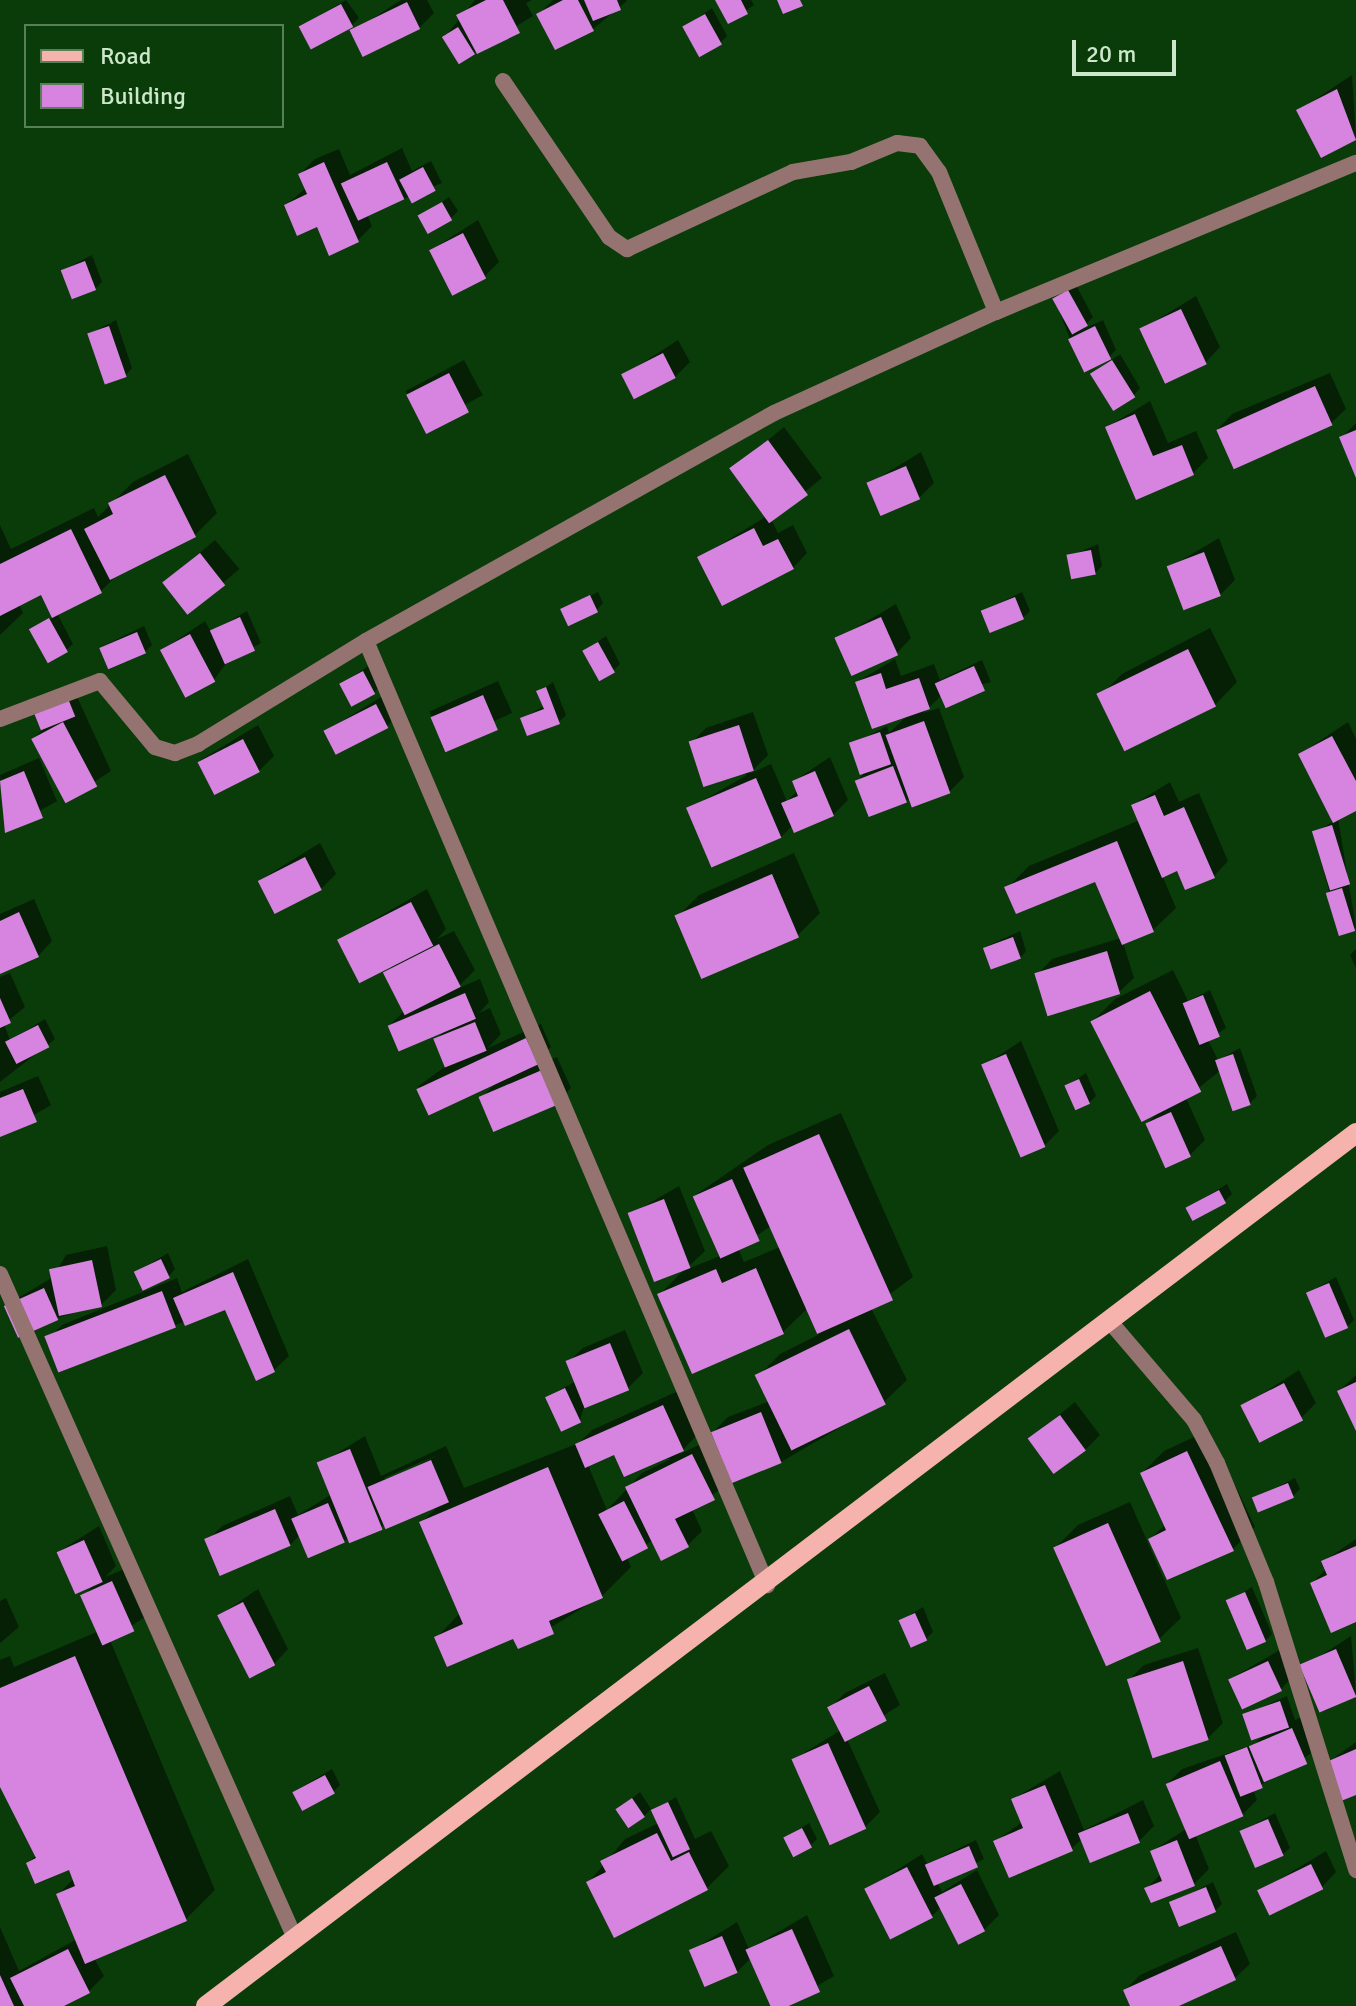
<!DOCTYPE html>
<html>
<head>
<meta charset="utf-8">
<style>
  body { margin:0 }
  #map { position:relative; width:1356px; height:2006px; overflow:hidden; background:#0a3c0a; font-family:Signika,sans-serif }
  div>[style] { position:absolute }
  .shadow>* { inset:0; background:#0007; transform-origin:0 0 }
  .building>* { inset:0; background:#d684e0; transform-origin:0 0 }
  .minor>* { height:16px; margin:-8px; padding:0 8px; transform-origin:8px; border-radius:8px; background:#947370 }
  .primary>* { height:20px; margin:-10px; padding:0 10px; transform-origin:10px; border-radius:10px; background:#f6b3ae }
  span { translate:-50% -50%; white-space:nowrap; text-align:center; line-height:1.15; -webkit-text-stroke:8px #0a3c0a; paint-order:stroke }
  .legend { position:absolute; left:24px; top:24px; width:260px; height:104px; box-sizing:border-box; background:#0a3c0a; border:2px solid #588057; margin:0; padding:10px 14px; list-style:none; font-size:24px; color:#cde7cb }
  .legend li { display:flex; align-items:center; gap:16px; height:40px }
  .legend b { width:40px; border:2px solid #588057 }
  .scale { position:absolute; left:1072px; top:40px; width:104px; height:36px; box-sizing:border-box; border:4px solid #cde7cb; border-top:0; padding-left:10px; font-size:24px; line-height:28px; white-space:nowrap; color:#cde7cb; -webkit-text-stroke:6px #0a3c0a; paint-order:stroke }
</style>
</head>
<body>
<div id="map">
  <div class="shadow">
    <div style="clip-path:polygon(346px 0,359px 18px,352px 25px,301px 26px)"></div>
    <div style="clip-path:polygon(401px 0,427px 0,434px 13px,419px 28px,352px 32px)"></div>
    <div style="clip-path:polygon(475px 0,532px 0,526px 3px,533px 16px,474px 52px,444px 38px)"></div>
    <div style="clip-path:polygon(553px 0,626px 0,627px 1px,593px 29px,539px 14px)"></div>
    <div style="clip-path:polygon(718px 0,751px 0,754px 5px,729px 22px)"></div>
    <div style="clip-path:polygon(712px 8px,727px 36px,720px 43px,685px 27px)"></div>
    <div style="clip-path:polygon(1352px 75px,1356px 137px,1322px 155px,1298px 111px)"></div>
    <div style="clip-path:polygon(402px 148px,412px 171px,431px 161px,442px 183px,367px 214px,372px 226px,357px 241px,286px 205px,306px 188px,300px 174px,315px 159px,339px 149px,350px 175px)"></div>
    <div style="clip-path:polygon(449px 197px,458px 211px,451px 218px,420px 217px)"></div>
    <div style="clip-path:polygon(478px 220px,499px 262px,484px 277px,431px 250px)"></div>
    <div style="clip-path:polygon(92px 255px,102px 282px,95px 289px,63px 270px)"></div>
    <div style="clip-path:polygon(1076px 285px,1093px 317px,1081px 330px,1103px 320px,1116px 350px,1109px 357px,1070px 339px,1055px 300px)"></div>
    <div style="clip-path:polygon(1196px 296px,1220px 347px,1206px 362px,1142px 329px)"></div>
    <div style="clip-path:polygon(116px 320px,132px 368px,126px 375px,89px 334px)"></div>
    <div style="clip-path:polygon(678px 340px,690px 362px,675px 377px,624px 375px)"></div>
    <div style="clip-path:polygon(1120px 354px,1140px 388px,1134px 395px,1093px 373px)"></div>
    <div style="left:464px;top:360px;width:40px;height:66px;rotate:62deg"></div>
    <div style="clip-path:polygon(1330px 373px,1346px 409px,1331px 423px,1218px 429px,1232px 414px)"></div>
    <div style="clip-path:polygon(1150px 401px,1168px 443px,1196px 431px,1208px 458px,1193px 473px,1137px 497px,1107px 427px)"></div>
    <div style="clip-path:polygon(1356px 423px,1356px 473px,1341px 438px)"></div>
    <div style="clip-path:polygon(784px 427px,822px 478px,771px 519px,778px 533px,793px 525px,807px 553px,793px 568px,699px 558px,767px 516px,733px 469px)"></div>
    <div style="clip-path:polygon(921px 452px,934px 483px,919px 498px,870px 483px)"></div>
    <div style="clip-path:polygon(188px 454px,217px 513px,195px 535px,118px 574px,101px 591px,42px 593px,19px 604px,23px 613px,0 635px,0 525px,11px 549px,94px 508px,98px 517px,133px 482px)"></div>
    <div style="clip-path:polygon(1219px 538px,1235px 580px,1220px 595px,1170px 567px)"></div>
    <div style="left:215px;top:540px;width:38px;height:66px;rotate:50deg"></div>
    <div style="clip-path:polygon(1098px 544px,1102px 566px,1095px 573px,1070px 556px)"></div>
    <div style="clip-path:polygon(598px 592px,603px 603px,597px 610px,563px 610px)"></div>
    <div style="clip-path:polygon(1022px 592px,1030px 611px,1023px 618px,983px 611px)"></div>
    <div style="clip-path:polygon(896px 604px,911px 638px,897px 653px,837px 639px)"></div>
    <div style="clip-path:polygon(247px 611px,261px 643px,227px 662px,214px 680px,162px 650px,205px 621px,211px 632px)"></div>
    <div style="clip-path:polygon(58px 615px,73px 644px,66px 650px,30px 629px)"></div>
    <div style="clip-path:polygon(144px 626px,152px 645px,145px 652px,101px 647px)"></div>
    <div style="clip-path:polygon(1210px 628px,1237px 682px,1215px 705px,1100px 696px,1122px 674px)"></div>
    <div style="clip-path:polygon(606px 636px,620px 664px,613px 671px,585px 651px)"></div>
    <div style="clip-path:polygon(895px 659px,901px 676px,934px 664px,940px 680px,982px 660px,991px 682px,942px 695px,923px 713px,939px 708px,964px 777px,949px 792px,906px 800px,857px 781px,863px 775px,852px 744px,887px 726px,889px 733px,909px 714px,857px 682px)"></div>
    <div style="clip-path:polygon(370px 665px,381px 686px,374px 692px,341px 684px)"></div>
    <div style="left:498px;top:681px;width:35px;height:75px;rotate:66deg"></div>
    <div style="clip-path:polygon(553px 682px,566px 715px,559px 722px,522px 719px,544px 706px,539px 692px)"></div>
    <div style="clip-path:polygon(74px 690px,111px 771px,65px 801px,33px 739px,43px 729px,36px 711px)"></div>
    <div style="clip-path:polygon(391px 691px,402px 711px,387px 726px,326px 731px)"></div>
    <div style="clip-path:polygon(753px 712px,768px 755px,749px 774px,771px 764px,787px 801px,798px 790px,794px 781px,830px 757px,848px 800px,833px 815px,793px 825px,781px 837px,688px 809px,747px 775px,692px 742px,706px 728px)"></div>
    <div style="clip-path:polygon(1348px 722px,1356px 739px,1356px 808px,1338px 818px,1356px 928px,1340px 934px,1314px 833px,1334px 821px,1300px 754px)"></div>
    <div style="clip-path:polygon(258px 725px,274px 756px,259px 771px,199px 761px)"></div>
    <div style="clip-path:polygon(39px 758px,57px 801px,6px 830px,0 775px)"></div>
    <div style="clip-path:polygon(1170px 782px,1179px 802px,1199px 793px,1228px 861px,1214px 876px,1178px 868px,1162px 875px,1176px 908px,1153px 930px,1123px 942px,1134px 978px,1119px 992px,1038px 974px,1052px 959px,1121px 938px,1097px 879px,1007px 888px,1029px 866px,1140px 820px,1133px 805px)"></div>
    <div style="clip-path:polygon(320px 843px,336px 874px,321px 889px,260px 880px)"></div>
    <div style="clip-path:polygon(794px 853px,820px 913px,798px 935px,677px 917px,699px 895px)"></div>
    <div style="clip-path:polygon(427px 889px,446px 929px,437px 939px,454px 931px,475px 970px,456px 989px,480px 979px,489px 1002px,479px 1013px,490px 1008px,501px 1034px,488px 1048px,541px 1024px,551px 1047px,531px 1068px,557px 1057px,571px 1088px,556px 1103px,481px 1098px,501px 1078px,417px 1087px,446px 1066px,436px 1040px,447px 1028px,390px 1025px,404px 1011px,385px 974px,397px 962px,339px 940px)"></div>
    <div style="clip-path:polygon(34px 899px,52px 941px,38px 956px,0 970px,0 914px)"></div>
    <div style="clip-path:polygon(1020px 931px,1026px 951px,1020px 958px,985px 947px)"></div>
    <div style="clip-path:polygon(1356px 949px,1356px 968px,1350px 955px)"></div>
    <div style="clip-path:polygon(1173px 970px,1188px 1001px,1210px 990px,1226px 1028px,1208px 1040px,1218px 1060px,1240px 1048px,1257px 1096px,1250px 1103px,1221px 1070px,1186px 1098px,1205px 1140px,1190px 1155px,1148px 1123px,1158px 1112px,1093px 1021px,1115px 999px)"></div>
    <div style="clip-path:polygon(10px 973px,25px 1007px,4px 1024px,10px 1040px,45px 1019px,55px 1039px,0 1082px,0 977px)"></div>
    <div style="clip-path:polygon(1021px 1041px,1059px 1131px,1045px 1145px,983px 1066px)"></div>
    <div style="clip-path:polygon(1086px 1073px,1096px 1096px,1089px 1103px,1067px 1086px)"></div>
    <div style="clip-path:polygon(38px 1076px,51px 1105px,0 1135px,0 1092px)"></div>
    <div style="clip-path:polygon(evenodd,841px 1113px,913px 1277px,871px 1308px,907px 1380px,884px 1402px,781px 1462px,713px 1432px,728px 1417px,770px 1401px,758px 1376px,780px 1354px,818px 1335px,807px 1309px,783px 1332px,660px 1294px,687px 1267px,631px 1214px,679px 1186px,705px 1251px,685px 1270px,720px 1256px,694px 1196px,768px 1145px,841px 1113px,771px 1226px,780px 1247px,744px 1262px,738px 1248px,771px 1226px)"></div>
    <div style="clip-path:polygon(1227px 1184px,1232px 1194px,1225px 1201px,1187px 1208px)"></div>
    <div style="clip-path:polygon(107px 1246px,116px 1290px,101px 1305px,57px 1318px,5px 1306px,53px 1277px,66px 1255px)"></div>
    <div style="clip-path:polygon(168px 1253px,175px 1269px,169px 1276px,136px 1272px)"></div>
    <div style="clip-path:polygon(248px 1259px,289px 1356px,274px 1370px,226px 1307px,175px 1325px,47px 1340px,62px 1325px,177px 1278px,182px 1292px)"></div>
    <div style="clip-path:polygon(1336px 1277px,1354px 1320px,1347px 1327px,1308px 1293px)"></div>
    <div style="clip-path:polygon(625px 1330px,643px 1373px,628px 1388px,584px 1407px,580px 1420px,547px 1397px,576px 1381px,568px 1362px,583px 1348px)"></div>
    <div style="clip-path:polygon(1299px 1370px,1316px 1403px,1301px 1418px,1243px 1406px)"></div>
    <div style="clip-path:polygon(1356px 1375px,1356px 1426px,1339px 1391px)"></div>
    <div style="clip-path:polygon(evenodd,678px 1391px,697px 1435px,678px 1455px,707px 1441px,728px 1484px,692px 1509px,702px 1531px,688px 1545px,653px 1540px,627px 1557px,631px 1567px,602px 1596px,519px 1647px,514px 1636px,437px 1637px,460px 1613px,421px 1523px,440px 1504px,343px 1541px,300px 1535px,290px 1545px,207px 1541px,222px 1526px,290px 1496px,298px 1515px,332px 1494px,320px 1464px,365px 1436px,381px 1476px,446px 1446px,464px 1488px,579px 1443px,592px 1430px,678px 1391px,615px 1453px,671px 1459px,642px 1473px,607px 1510px,588px 1465px,615px 1453px,678px 1391px,440px 1454px,387px 1481px,384px 1478px,440px 1454px)"></div>
    <div style="clip-path:polygon(1075px 1402px,1100px 1435px,1085px 1450px,1030px 1439px)"></div>
    <div style="clip-path:polygon(1209px 1430px,1255px 1527px,1233px 1549px,1150px 1539px,1166px 1524px,1142px 1473px,1164px 1451px)"></div>
    <div style="clip-path:polygon(1295px 1478px,1300px 1489px,1293px 1496px,1254px 1499px)"></div>
    <div style="clip-path:polygon(1130px 1502px,1181px 1618px,1158px 1640px,1056px 1547px,1078px 1525px)"></div>
    <div style="clip-path:polygon(99px 1526px,116px 1566px,105px 1577px,127px 1568px,148px 1615px,110px 1640px,215px 1890px,186px 1919px,94px 1958px,104px 1976px,89px 1991px,59px 2006px,0 2006px,0 1927px,19px 1971px,77px 1939px,58px 1895px,74px 1878px,70px 1868px,28px 1863px,37px 1854px,0 1775px,0 1660px,10px 1656px,14px 1667px,99px 1631px,83px 1596px,95px 1584px,58px 1552px)"></div>
    <div style="clip-path:polygon(1356px 1539px,1356px 1620px,1312px 1583px,1327px 1568px,1324px 1561px)"></div>
    <div style="clip-path:polygon(1252px 1587px,1272px 1634px,1265px 1641px,1229px 1601px)"></div>
    <div style="clip-path:polygon(258px 1589px,288px 1649px,274px 1664px,220px 1615px)"></div>
    <div style="clip-path:polygon(6px 1598px,19px 1627px,0 1643px,0 1601px)"></div>
    <div style="clip-path:polygon(923px 1607px,933px 1632px,926px 1639px,900px 1621px)"></div>
    <div style="clip-path:polygon(1351px 1636px,1356px 1695px,1325px 1711px,1303px 1667px)"></div>
    <div style="clip-path:polygon(1198px 1648px,1223px 1723px,1208px 1738px,1129px 1680px,1144px 1665px)"></div>
    <div style="clip-path:polygon(1283px 1648px,1295px 1675px,1280px 1690px,1230px 1679px)"></div>
    <div style="clip-path:polygon(885px 1673px,900px 1705px,847px 1739px,880px 1812px,865px 1827px,794px 1759px,841px 1730px,830px 1708px,845px 1693px)"></div>
    <div style="clip-path:polygon(1287px 1696px,1295px 1720px,1307px 1715px,1321px 1747px,1253px 1790px,1257px 1800px,1242px 1815px,1195px 1834px,1209px 1869px,1194px 1884px,1147px 1888px,1161px 1874px,1152px 1851px,1186px 1829px,1167px 1784px,1182px 1769px,1255px 1744px,1265px 1734px,1244px 1715px)"></div>
    <div style="clip-path:polygon(1356px 1742px,1356px 1792px,1327px 1763px)"></div>
    <div style="clip-path:polygon(332px 1769px,340px 1785px,333px 1792px,295px 1791px)"></div>
    <div style="clip-path:polygon(1060px 1771px,1084px 1830px,1143px 1800px,1154px 1826px,1139px 1841px,1082px 1839px,1071px 1849px,996px 1841px,1022px 1822px,1013px 1799px)"></div>
    <div style="clip-path:polygon(640px 1792px,651px 1809px,644px 1816px,618px 1809px)"></div>
    <div style="clip-path:polygon(676px 1797px,695px 1839px,711px 1831px,729px 1866px,707px 1888px,588px 1883px,625px 1839px,659px 1823px,653px 1811px)"></div>
    <div style="clip-path:polygon(1275px 1813px,1290px 1848px,1283px 1854px,1242px 1831px)"></div>
    <div style="clip-path:polygon(809px 1823px,817px 1839px,810px 1846px,785px 1838px)"></div>
    <div style="clip-path:polygon(976px 1840px,984px 1859px,937px 1882px,942px 1892px,977px 1870px,999px 1915px,984px 1930px,941px 1907px,932px 1916px,866px 1890px,922px 1854px,927px 1864px)"></div>
    <div style="clip-path:polygon(1326px 1851px,1336px 1872px,1322px 1887px,1260px 1891px)"></div>
    <div style="clip-path:polygon(1213px 1882px,1222px 1904px,1215px 1911px,1172px 1903px)"></div>
    <div style="clip-path:polygon(807px 1915px,834px 1976px,783px 2006px,772px 2006px,751px 1958px,737px 1972px,691px 1951px,737px 1922px,749px 1949px)"></div>
    <div style="clip-path:polygon(1236px 1932px,1250px 1964px,1235px 1978px,1174px 2006px,1132px 2006px,1125px 1990px,1140px 1975px)"></div>
  </div>
  <div class="building">
    <div style="clip-path:polygon(486px 0,503px 0,520px 33px,477px 54px,456px 15px)"></div>
    <div style="clip-path:polygon(563px 0,578px 0,594px 31px,555px 50px,536px 14px)"></div>
    <div style="clip-path:polygon(584px 0,617px 0,621px 10px,593px 21px)"></div>
    <div style="clip-path:polygon(715px 0,741px 0,748px 14px,728px 24px)"></div>
    <div style="clip-path:polygon(777px 0,800px 0,803px 6px,783px 14px)"></div>
    <div style="left:407px;top:2px;width:30px;height:64px;rotate:64deg"></div>
    <div style="left:341px;top:4px;width:26px;height:48px;rotate:62deg"></div>
    <div style="left:705px;top:14px;width:35px;height:26px;rotate:61deg"></div>
    <div style="left:458px;top:27px;width:32px;height:19px;rotate:58deg"></div>
    <div style="clip-path:polygon(1337px 89px,1356px 140px,1321px 158px,1296px 110px)"></div>
    <div style="clip-path:polygon(324px 162px,359px 242px,329px 256px,317px 227px,297px 236px,284px 205px,307px 194px,298px 174px)"></div>
    <div style="left:387px;top:162px;width:41px;height:51px;rotate:65deg"></div>
    <div style="left:423px;top:167px;width:27px;height:27px;rotate:62deg"></div>
    <div style="left:442px;top:202px;width:21px;height:28px;rotate:61deg"></div>
    <div style="left:463px;top:233px;width:51px;height:38px;rotate:63deg"></div>
    <div style="left:85px;top:261px;width:31px;height:26px;rotate:69deg"></div>
    <div style="left:1068px;top:290px;width:41px;height:18px;rotate:61deg"></div>
    <div style="left:1181px;top:309px;width:61px;height:46px;rotate:65deg"></div>
    <div style="left:109px;top:326px;width:54px;height:23px;rotate:71deg"></div>
    <div style="left:1095px;top:326px;width:37px;height:30px;rotate:64deg"></div>
    <div style="left:663px;top:353px;width:28px;height:47px;rotate:63deg"></div>
    <div style="left:1112px;top:360px;width:44px;height:26px;rotate:58deg"></div>
    <div style="left:449px;top:373px;width:44px;height:48px;rotate:63deg"></div>
    <div style="left:1315px;top:386px;width:43px;height:108px;rotate:66deg"></div>
    <div style="clip-path:polygon(1135px 414px,1153px 456px,1182px 445px,1194px 475px,1136px 500px,1105px 427px)"></div>
    <div style="clip-path:polygon(1356px 430px,1356px 478px,1339px 437px)"></div>
    <div style="left:768px;top:440px;width:68px;height:48px;rotate:54deg"></div>
    <div style="left:906px;top:466px;width:36px;height:43px;rotate:67deg"></div>
    <div style="clip-path:polygon(165px 475px,196px 537px,110px 580px,84px 529px,113px 514px,108px 503px)"></div>
    <div style="clip-path:polygon(754px 528px,763px 546px,778px 539px,794px 569px,722px 606px,697px 557px)"></div>
    <div style="clip-path:polygon(71px 529px,102px 593px,52px 618px,41px 595px,0 616px,0 564px)"></div>
    <div style="left:1091px;top:550px;width:25px;height:25px;rotate:79deg"></div>
    <div style="left:1204px;top:552px;width:47px;height:40px;rotate:69deg"></div>
    <div style="left:200px;top:553px;width:41px;height:48px;rotate:52deg"></div>
    <div style="left:590px;top:595px;width:19px;height:33px;rotate:65deg"></div>
    <div style="left:1015px;top:597px;width:24px;height:37px;rotate:68deg"></div>
    <div style="left:240px;top:617px;width:37px;height:33px;rotate:66deg"></div>
    <div style="left:881px;top:617px;width:42px;height:51px;rotate:66deg"></div>
    <div style="left:49px;top:618px;width:39px;height:23px;rotate:61deg"></div>
    <div style="left:137px;top:632px;width:23px;height:41px;rotate:67deg"></div>
    <div style="left:190px;top:634px;width:54px;height:34px;rotate:62deg"></div>
    <div style="left:598px;top:642px;width:35px;height:18px;rotate:61deg"></div>
    <div style="left:1188px;top:649px;width:64px;height:102px;rotate:64deg"></div>
    <div style="left:974px;top:666px;width:27px;height:43px;rotate:66deg"></div>
    <div style="left:363px;top:671px;width:26px;height:27px;rotate:62deg"></div>
    <div style="clip-path:polygon(881px 673px,886px 689px,919px 678px,930px 709px,872px 729px,855px 682px)"></div>
    <div style="clip-path:polygon(546px 687px,560px 724px,527px 736px,520px 718px,544px 709px,536px 691px)"></div>
    <div style="left:483px;top:695px;width:38px;height:57px;rotate:67deg"></div>
    <div style="left:67px;top:696px;width:22px;height:37px;rotate:68deg"></div>
    <div style="left:376px;top:704px;width:27px;height:59px;rotate:63deg"></div>
    <div style="left:924px;top:721px;width:77px;height:41px;rotate:70deg"></div>
    <div style="left:63px;top:722px;width:73px;height:36px;rotate:62deg"></div>
    <div style="left:739px;top:725px;width:48px;height:53px;rotate:72deg"></div>
    <div style="left:880px;top:732px;width:34px;height:33px;rotate:71deg"></div>
    <div style="clip-path:polygon(1332px 736px,1356px 781px,1356px 811px,1333px 823px,1298px 754px)"></div>
    <div style="left:243px;top:739px;width:37px;height:51px;rotate:63deg"></div>
    <div style="left:893px;top:766px;width:39px;height:41px;rotate:69deg"></div>
    <div style="clip-path:polygon(24px 771px,43px 818px,5px 833px,0 781px)"></div>
    <div style="clip-path:polygon(815px 771px,834px 816px,794px 833px,781px 803px,798px 796px,792px 781px)"></div>
    <div style="left:756px;top:778px;width:65px;height:76px;rotate:67deg"></div>
    <div style="clip-path:polygon(1155px 795px,1164px 816px,1184px 807px,1215px 878px,1185px 890px,1177px 871px,1162px 878px,1131px 805px)"></div>
    <div style="left:1332px;top:825px;width:62px;height:21px;rotate:73deg"></div>
    <div style="clip-path:polygon(1117px 841px,1154px 932px,1122px 945px,1095px 882px,1016px 914px,1004px 887px)"></div>
    <div style="left:305px;top:857px;width:37px;height:53px;rotate:63deg"></div>
    <div style="left:772px;top:874px;width:69px;height:106px;rotate:67deg"></div>
    <div style="left:1342px;top:888px;width:45px;height:17px;rotate:73deg"></div>
    <div style="left:411px;top:902px;width:49px;height:83px;rotate:63deg"></div>
    <div style="clip-path:polygon(19px 912px,39px 957px,0 974px,0 921px)"></div>
    <div style="left:1013px;top:937px;width:23px;height:32px;rotate:70deg"></div>
    <div style="left:439px;top:944px;width:48px;height:63px;rotate:63deg"></div>
    <div style="left:1107px;top:951px;width:45px;height:76px;rotate:73deg"></div>
    <div style="left:1150px;top:991px;width:113px;height:67px;rotate:63deg"></div>
    <div style="left:465px;top:993px;width:28px;height:84px;rotate:67deg"></div>
    <div style="left:1203px;top:995px;width:45px;height:22px;rotate:68deg"></div>
    <div style="clip-path:polygon(0 998px,11px 1023px,0 1028px)"></div>
    <div style="left:475px;top:1022px;width:31px;height:45px;rotate:68deg"></div>
    <div style="left:38px;top:1025px;width:25px;height:37px;rotate:63deg"></div>
    <div style="left:526px;top:1038px;width:29px;height:121px;rotate:65deg"></div>
    <div style="left:1006px;top:1054px;width:101px;height:27px;rotate:67deg"></div>
    <div style="left:1233px;top:1054px;width:54px;height:19px;rotate:71deg"></div>
    <div style="left:542px;top:1070px;width:38px;height:69px;rotate:67deg"></div>
    <div style="left:1079px;top:1079px;width:27px;height:16px;rotate:66deg"></div>
    <div style="clip-path:polygon(23px 1089px,37px 1122px,0 1137px,0 1098px)"></div>
    <div style="left:1171px;top:1112px;width:49px;height:28px;rotate:66deg"></div>
    <div style="left:819px;top:1134px;width:182px;height:83px;rotate:66deg"></div>
    <div style="left:732px;top:1179px;width:68px;height:43px;rotate:66deg"></div>
    <div style="left:1219px;top:1190px;width:15px;height:38px;rotate:62deg"></div>
    <div style="left:664px;top:1199px;width:74px;height:39px;rotate:69deg"></div>
    <div style="left:161px;top:1259px;width:21px;height:30px;rotate:65deg"></div>
    <div style="left:92px;top:1260px;width:48px;height:44px;rotate:78deg"></div>
    <div style="clip-path:polygon(756px 1268px,784px 1334px,692px 1374px,657px 1294px,716px 1269px,722px 1283px)"></div>
    <div style="clip-path:polygon(233px 1272px,275px 1372px,256px 1381px,225px 1310px,185px 1326px,173px 1298px)"></div>
    <div style="left:1329px;top:1283px;width:49px;height:25px;rotate:67deg"></div>
    <div style="left:44px;top:1288px;width:35px;height:44px;rotate:66deg"></div>
    <div style="left:162px;top:1291px;width:39px;height:126px;rotate:69deg"></div>
    <div style="left:849px;top:1329px;width:84px;height:105px;rotate:64deg"></div>
    <div style="left:610px;top:1343px;width:51px;height:48px;rotate:68deg"></div>
    <div style="clip-path:polygon(1356px 1382px,1356px 1431px,1337px 1391px)"></div>
    <div style="left:1284px;top:1383px;width:42px;height:49px;rotate:63deg"></div>
    <div style="left:565px;top:1388px;width:38px;height:22px;rotate:65deg"></div>
    <div style="clip-path:polygon(663px 1405px,684px 1451px,624px 1477px,614px 1455px,585px 1468px,575px 1444px)"></div>
    <div style="left:761px;top:1412px;width:55px;height:54px;rotate:68deg"></div>
    <div style="left:1060px;top:1415px;width:44px;height:40px;rotate:54deg"></div>
    <div style="left:350px;top:1449px;width:87px;height:36px;rotate:68deg"></div>
    <div style="clip-path:polygon(1187px 1451px,1234px 1551px,1167px 1580px,1148px 1539px,1166px 1530px,1140px 1473px)"></div>
    <div style="clip-path:polygon(692px 1454px,715px 1500px,675px 1519px,689px 1547px,661px 1561px,625px 1487px)"></div>
    <div style="left:431px;top:1460px;width:46px;height:69px;rotate:67deg"></div>
    <div style="clip-path:polygon(548px 1467px,603px 1598px,549px 1621px,554px 1634px,518px 1649px,513px 1639px,447px 1667px,434px 1637px,463px 1624px,419px 1522px)"></div>
    <div style="left:1288px;top:1483px;width:16px;height:39px;rotate:68deg"></div>
    <div style="left:624px;top:1501px;width:53px;height:29px;rotate:63deg"></div>
    <div style="left:328px;top:1503px;width:43px;height:40px;rotate:67deg"></div>
    <div style="left:275px;top:1509px;width:40px;height:77px;rotate:67deg"></div>
    <div style="left:1108px;top:1523px;width:130px;height:60px;rotate:66deg"></div>
    <div style="left:84px;top:1540px;width:46px;height:30px;rotate:66deg"></div>
    <div style="clip-path:polygon(1356px 1546px,1356px 1622px,1331px 1633px,1310px 1583px,1327px 1575px,1321px 1561px)"></div>
    <div style="left:112px;top:1581px;width:55px;height:35px;rotate:66deg"></div>
    <div style="left:1245px;top:1592px;width:54px;height:21px;rotate:67deg"></div>
    <div style="left:243px;top:1602px;width:71px;height:29px;rotate:63deg"></div>
    <div style="left:915px;top:1613px;width:30px;height:18px;rotate:66deg"></div>
    <div style="left:1336px;top:1649px;width:52px;height:40px;rotate:67deg"></div>
    <div style="clip-path:polygon(75px 1656px,187px 1921px,85px 1964px,56px 1894px,75px 1886px,69px 1870px,35px 1884px,26px 1863px,36px 1858px,0 1787px,0 1688px)"></div>
    <div style="left:1183px;top:1661px;width:83px;height:59px;rotate:72deg"></div>
    <div style="left:1268px;top:1661px;width:33px;height:44px;rotate:65deg"></div>
    <div style="left:869px;top:1686px;width:39px;height:47px;rotate:63deg"></div>
    <div style="left:1280px;top:1701px;width:28px;height:40px;rotate:71deg"></div>
    <div style="left:1292px;top:1728px;width:39px;height:47px;rotate:67deg"></div>
    <div style="left:828px;top:1743px;width:94px;height:40px;rotate:66deg"></div>
    <div style="left:1247px;top:1747px;width:44px;height:24px;rotate:69deg"></div>
    <div style="clip-path:polygon(1356px 1749px,1356px 1795px,1341px 1801px,1324px 1763px)"></div>
    <div style="left:1220px;top:1761px;width:60px;height:59px;rotate:67deg"></div>
    <div style="left:325px;top:1775px;width:21px;height:37px;rotate:62deg"></div>
    <div style="clip-path:polygon(1045px 1785px,1073px 1851px,1009px 1878px,993px 1841px,1023px 1828px,1011px 1799px)"></div>
    <div style="left:632px;top:1798px;width:23px;height:20px;rotate:56deg"></div>
    <div style="left:668px;top:1802px;width:52px;height:19px;rotate:65deg"></div>
    <div style="left:1128px;top:1813px;width:32px;height:54px;rotate:68deg"></div>
    <div style="left:1268px;top:1819px;width:40px;height:31px;rotate:67deg"></div>
    <div style="left:802px;top:1828px;width:22px;height:21px;rotate:63deg"></div>
    <div style="clip-path:polygon(657px 1833px,671px 1861px,689px 1852px,708px 1890px,614px 1938px,586px 1882px,606px 1872px,600px 1861px)"></div>
    <div style="clip-path:polygon(1177px 1840px,1195px 1886px,1151px 1903px,1144px 1888px,1162px 1881px,1150px 1851px)"></div>
    <div style="left:969px;top:1846px;width:23px;height:48px;rotate:67deg"></div>
    <div style="left:1311px;top:1864px;width:28px;height:60px;rotate:64deg"></div>
    <div style="left:907px;top:1867px;width:57px;height:48px;rotate:63deg"></div>
    <div style="left:961px;top:1884px;width:53px;height:30px;rotate:63deg"></div>
    <div style="left:1206px;top:1887px;width:27px;height:40px;rotate:68deg"></div>
    <div style="left:792px;top:1929px;width:69px;height:51px;rotate:66deg"></div>
    <div style="left:722px;top:1936px;width:40px;height:36px;rotate:67deg"></div>
    <div style="clip-path:polygon(1221px 1946px,1236px 1980px,1179px 2006px,1130px 2006px,1123px 1990px)"></div>
    <div style="clip-path:polygon(68px 1949px,90px 1993px,64px 2006px,24px 2006px,10px 1978px)"></div>
    <div style="clip-path:polygon(0 1975px,14px 2006px,0 2006px)"></div>
  </div>
  <div class="minor">
    <div style="left:503px;top:81px;width:189px;rotate:55.8deg"></div>
    <div style="left:609px;top:237px;width:22px;rotate:34deg"></div>
    <div style="left:627px;top:249px;width:183px;rotate:-24.9deg"></div>
    <div style="left:793px;top:172px;width:59px;rotate:-9.8deg"></div>
    <div style="left:851px;top:162px;width:50px;rotate:-22.4deg"></div>
    <div style="left:897px;top:143px;width:23px;rotate:7deg"></div>
    <div style="left:920px;top:146px;width:32px;rotate:54deg"></div>
    <div style="left:939px;top:172px;width:151px;rotate:67.8deg"></div>
    <div style="left:366px;top:641px;width:1026px;rotate:66.98deg"></div>
    <div style="left:0;top:719px;width:107px;rotate:-20.8deg"></div>
    <div style="left:100px;top:681px;width:86px;rotate:50.2deg"></div>
    <div style="left:155px;top:747px;width:21px;rotate:17deg"></div>
    <div style="left:175px;top:753px;width:25px;rotate:-21deg"></div>
    <div style="left:198px;top:744px;width:197px;rotate:-31.5deg"></div>
    <div style="left:366px;top:641px;width:467px;rotate:-29.2deg"></div>
    <div style="left:774px;top:413px;width:244px;rotate:-24.5deg"></div>
    <div style="left:996px;top:312px;width:390px;rotate:-22.5deg"></div>
    <div style="left:0;top:1274px;width:727px;rotate:66.05deg"></div>
    <div style="left:1112px;top:1324px;width:126px;rotate:49.5deg"></div>
    <div style="left:1194px;top:1420px;width:49px;rotate:61.9deg"></div>
    <div style="left:1217px;top:1463px;width:129px;rotate:67.6deg"></div>
    <div style="left:1266px;top:1582px;width:302px;rotate:72.6deg"></div>
  </div>
  <div class="primary">
    <div style="left:206px;top:2006px;width:1444px;rotate:-37.2deg"></div>
  </div>
  <ul class="legend">
  <li><b style="height:10px;background:#f6b3ae"></b>Road</li>
  <li><b style="height:22px;background:#d684e0"></b>Building</li>
  </ul>
  <div class="scale">20 m</div>
</div>
</body>
</html>
